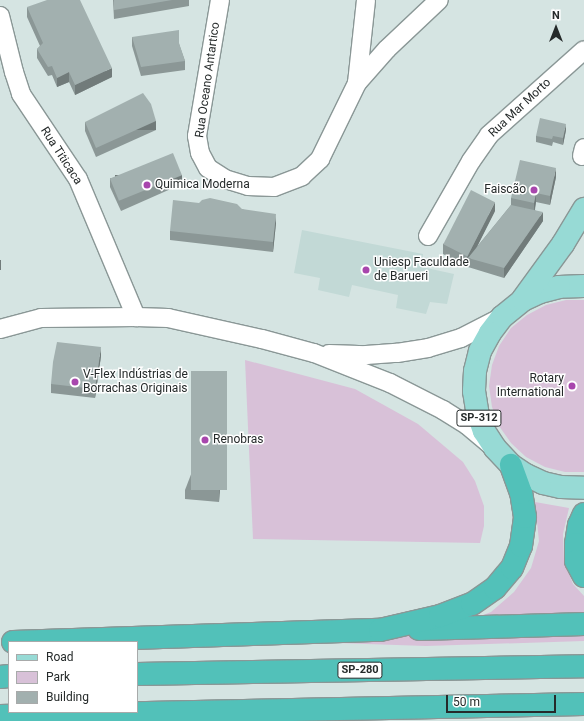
<!DOCTYPE html>
<html>
<head>
<meta charset="utf-8">
<style>
  body { margin:0 }
  #map { position:relative; width:584px; height:721px; overflow:hidden; background:#d5e4e2; font-family:Roboto,sans-serif }
  div>[style] { position:absolute }
  .built>* { inset:0; background:#c2d9d6 }
  .green>* { inset:0; background:#d8c1d8 }
  .roads { filter:drop-shadow(1px 0 #8a9796) drop-shadow(-1px 0 #8a9796) drop-shadow(0 1px #8a9796) drop-shadow(0 -1px #8a9796) }
  .minor>* { height:18px; margin:-9px; padding:0 9px; transform-origin:9px; border-radius:9px; background:#fff }
  .major>* { height:22px; margin:-11px; padding:0 11px; transform-origin:11px; border-radius:11px; background:#97dad5 }
  .highway>* { height:22px; margin:-11px; padding:0 11px; transform-origin:11px; border-radius:11px; background:#52c1b9 }
  .wall>* { inset:0; background:#8b9796 }
  .shaded-wall>* { inset:0; background:#717b7a; transform-origin:0 0 }
  .building>* { inset:0; background:#a2b0af; transform-origin:0 0 }
  .dots>* { width:11px; height:11px; translate:-50% -50%; box-sizing:border-box; border:2px solid #fff; border-radius:50% }
  span { translate:-50% -50%; white-space:nowrap; text-align:center; line-height:1.15; -webkit-text-stroke:3px #fff; paint-order:stroke }
  .shield-label span { padding:1px 3px; background:#fff; border:1px solid; border-radius:3px; -webkit-text-stroke-width:0 }
  .shield-label { font-size:11px; color:#252a2a; font-weight:700 }
  .street-label { font-size:12px; color:#252a2a }
  .poi-label { font-size:12px; color:#252a2a }
  .left { translate:0 -50%; text-align:left }
  .right { translate:-100% -50%; text-align:right }
  .legend { position:absolute; left:8px; top:641px; width:130px; height:72px; box-sizing:border-box; background:#fff; border:1px solid #a8aaaa; margin:0; padding:5px 7px; list-style:none; font-size:12px; color:#252a2a }
  .legend li { display:flex; align-items:center; gap:8px; height:20px }
  .legend b { width:20px; border:1px solid #a8aaaa }
  .north { position:absolute; left:536px; top:8px; width:40px; height:40px; -webkit-text-stroke:3px #fff; paint-order:stroke; rotate:0deg; font-size:11px; font-weight:700; line-height:16px; text-align:center; color:#252a2a }
  .north::after { content:''; display:block; margin:auto; width:14px; height:18px; background:#252a2a; clip-path:polygon(50% 0,100% 100%,50% 72%,0 100%) }
  .scale { position:absolute; left:446px; top:695px; width:110px; height:18px; box-sizing:border-box; border:2px solid #252a2a; border-top:0; padding-left:5px; font-size:12px; line-height:14px; white-space:nowrap; color:#252a2a; -webkit-text-stroke:3px #fff; paint-order:stroke }
</style>
</head>
<body>
<div id="map">
  <div class="built">
    <div style="clip-path:polygon(302px 230px,423px 254px,422px 267px,454px 274px,447px 304px,430px 302px,426px 314px,396px 308px,398px 295px,352px 285px,349px 297px,318px 290px,320px 278px,294px 273px)"></div>
  </div>
  <div class="green">
    <div style="clip-path:polygon(566px 300px,584px 300px,584px 472px,565px 472px,545px 467px,526px 457px,511px 443px,499px 426px,492px 407px,489px 386px,492px 365px,499px 346px,511px 328px,527px 315px,546px 305px)"></div>
    <div style="clip-path:polygon(245px 360px,355px 389px,418px 424px,463px 462px,475px 481px,484px 506px,484px 526px,480px 543px,253px 539px)"></div>
    <div style="clip-path:polygon(535px 502px,569px 508px,563px 534px,564px 561px,573px 584px,584px 596px,584px 641px,426px 646px,307px 642px,455px 626px,491px 612px,514px 592px,531px 568px,539px 541px)"></div>
  </div>
  <div class="roads">
    <div class="minor">
      <div style="left:220px;top:0;width:138px;rotate:99.6deg"></div>
      <div style="left:197px;top:136px;width:17px;rotate:80deg"></div>
      <div style="left:200px;top:153px;width:17px;rotate:62deg"></div>
      <div style="left:208px;top:168px;width:20px;rotate:33deg"></div>
      <div style="left:225px;top:179px;width:24px;rotate:17deg"></div>
      <div style="left:248px;top:186px;width:26px;rotate:2deg"></div>
      <div style="left:274px;top:187px;width:30px;rotate:-21deg"></div>
      <div style="left:302px;top:176px;width:25px;rotate:-43deg"></div>
      <div style="left:320px;top:159px;width:85px;rotate:-64deg"></div>
      <div style="left:357px;top:83px;width:45px;rotate:-48.6deg"></div>
      <div style="left:387px;top:49px;width:71px;rotate:-43.3deg"></div>
      <div style="left:0;top:16px;width:58px;rotate:76deg"></div>
      <div style="left:14px;top:72px;width:23px;rotate:72deg"></div>
      <div style="left:21px;top:94px;width:102px;rotate:56.2deg"></div>
      <div style="left:78px;top:179px;width:150px;rotate:67.2deg"></div>
      <div style="left:357px;top:83px;width:83px;rotate:-83.8deg"></div>
      <div style="left:582px;top:156px;width:8px;rotate:-76deg"></div>
      <div style="left:428px;top:236px;width:86px;rotate:-60.2deg"></div>
      <div style="left:471px;top:161px;width:32px;rotate:-55deg"></div>
      <div style="left:489px;top:135px;width:127px;rotate:-41.8deg"></div>
      <div style="left:0;top:329px;width:42px;rotate:-15deg"></div>
      <div style="left:41px;top:318px;width:95px;rotate:-0.6deg"></div>
      <div style="left:136px;top:317px;width:32px;rotate:2deg"></div>
      <div style="left:168px;top:318px;width:96px;rotate:12.6deg"></div>
      <div style="left:262px;top:339px;width:54px;rotate:15.1deg"></div>
      <div style="left:314px;top:353px;width:82px;rotate:21.5deg"></div>
      <div style="left:390px;top:383px;width:59px;rotate:27deg"></div>
      <div style="left:443px;top:410px;width:28px;rotate:32deg"></div>
      <div style="left:467px;top:425px;width:30px;rotate:40deg"></div>
      <div style="left:329px;top:354px;width:37px;rotate:2deg"></div>
      <div style="left:366px;top:355px;width:31px;rotate:-4deg"></div>
      <div style="left:397px;top:353px;width:31px;rotate:-9deg"></div>
      <div style="left:428px;top:348px;width:34px;rotate:-17deg"></div>
      <div style="left:461px;top:338px;width:46px;rotate:-27.1deg"></div>
    </div>
    <div class="major">
      <div style="left:584px;top:286px;width:25px;rotate:178deg"></div>
      <div style="left:559px;top:287px;width:20px;rotate:165deg"></div>
      <div style="left:540px;top:292px;width:19px;rotate:155deg"></div>
      <div style="left:523px;top:300px;width:27px;rotate:141deg"></div>
      <div style="left:502px;top:317px;width:20px;rotate:127deg"></div>
      <div style="left:490px;top:333px;width:21px;rotate:119deg"></div>
      <div style="left:480px;top:351px;width:21px;rotate:104deg"></div>
      <div style="left:475px;top:371px;width:20px;rotate:93deg"></div>
      <div style="left:474px;top:391px;width:20px;rotate:81deg"></div>
      <div style="left:477px;top:411px;width:21px;rotate:71deg"></div>
      <div style="left:484px;top:431px;width:20px;rotate:57deg"></div>
      <div style="left:495px;top:448px;width:23px;rotate:47deg"></div>
      <div style="left:511px;top:465px;width:18px;rotate:34deg"></div>
      <div style="left:526px;top:475px;width:19px;rotate:25deg"></div>
      <div style="left:543px;top:483px;width:18px;rotate:13deg"></div>
      <div style="left:561px;top:487px;width:23px;rotate:2deg"></div>
      <div style="left:523px;top:299px;width:68px;rotate:-54deg"></div>
      <div style="left:563px;top:244px;width:41px;rotate:-59deg"></div>
    </div>
    <div class="highway">
      <div style="left:584px;top:514px;width:12px;rotate:114deg"></div>
      <div style="left:579px;top:525px;width:19px;rotate:99deg"></div>
      <div style="left:576px;top:544px;width:17px;rotate:90deg"></div>
      <div style="left:576px;top:561px;width:17px;rotate:62deg"></div>
      <div style="left:419px;top:629px;width:165px;rotate:-1.7deg"></div>
      <div style="left:13px;top:642px;width:367px;rotate:-1.9deg"></div>
      <div style="left:380px;top:630px;width:62px;rotate:-13.1deg"></div>
      <div style="left:440px;top:616px;width:34px;rotate:-21deg"></div>
      <div style="left:472px;top:604px;width:28px;rotate:-35deg"></div>
      <div style="left:495px;top:588px;width:26px;rotate:-50deg"></div>
      <div style="left:512px;top:568px;width:24px;rotate:-68deg"></div>
      <div style="left:521px;top:546px;width:29px;rotate:-82deg"></div>
      <div style="left:525px;top:517px;width:24px;rotate:-99deg"></div>
      <div style="left:521px;top:493px;width:30px;rotate:-110deg"></div>
      <div style="left:137px;top:674px;width:447px;rotate:-1deg"></div>
      <div style="left:0;top:677px;width:9px;rotate:-6deg"></div>
      <div style="left:0;top:716px;width:584px;rotate:-1.18deg"></div>
    </div>
  </div>
  <div class="wall">
    <div style="clip-path:polygon(113px 0,189px 0,189px 6px,114px 19px)"></div>
    <div style="clip-path:polygon(27px 7px,112px 77px,75px 95px,69px 82px,57px 87px,52px 75px,48px 76px,37px 58px,37px 49px,40px 46px,27px 17px)"></div>
    <div style="clip-path:polygon(132px 37px,179px 44px,185px 61px,185px 70px,141px 76px,132px 46px)"></div>
    <div style="clip-path:polygon(85px 122px,156px 130px,96px 157px,85px 131px)"></div>
    <div style="clip-path:polygon(566px 130px,563px 145px,553px 142px,552px 146px,536px 142px,536px 136px)"></div>
    <div style="clip-path:polygon(556px 177px,550px 205px,536px 202px,535px 210px,543px 221px,504px 278px,468px 267px,468px 264px,467px 266px,443px 254px,443px 244px,495px 211px,476px 248px,511px 205px,511px 198px)"></div>
    <div style="clip-path:polygon(110px 178px,182px 184px,121px 211px,110px 187px)"></div>
    <div style="clip-path:polygon(242px 209px,276px 223px,273px 252px,170px 240px,170px 231px)"></div>
    <div style="clip-path:polygon(101px 356px,95px 398px,51px 393px,51px 384px)"></div>
    <div style="clip-path:polygon(227px 381px,219px 502px,185px 499px,185px 490px)"></div>
  </div>
  <div class="shaded-wall">
    <div style="clip-path:polygon(112px 68px,112px 77px,75px 95px,75px 85px)"></div>
    <div style="clip-path:polygon(69px 72px,69px 82px,57px 87px,57px 78px)"></div>
    <div style="left:156px;top:121px;width:9px;height:66px;rotate:90deg"></div>
    <div style="clip-path:polygon(566px 124px,566px 130px,563px 145px,563px 138px)"></div>
    <div style="clip-path:polygon(556px 168px,556px 177px,550px 205px,550px 196px)"></div>
    <div style="left:182px;top:175px;width:9px;height:67px;rotate:90deg"></div>
    <div style="clip-path:polygon(536px 193px,536px 202px,534px 213px,534px 203px)"></div>
    <div style="clip-path:polygon(495px 202px,495px 211px,471px 259px,468px 258px,468px 264px,467px 266px,467px 257px)"></div>
    <div style="clip-path:polygon(543px 212px,543px 221px,504px 278px,504px 268px)"></div>
    <div style="clip-path:polygon(276px 214px,276px 223px,273px 252px,273px 242px)"></div>
    <div style="left:0;top:260px;width:1px;height:10px"></div>
    <div style="clip-path:polygon(101px 347px,101px 356px,95px 398px,95px 389px)"></div>
    <div style="clip-path:polygon(227px 371px,227px 381px,219px 502px,219px 493px)"></div>
  </div>
  <div class="building">
    <div style="clip-path:polygon(47px 0,80px 0,112px 68px,75px 85px,69px 72px,57px 78px,52px 66px,48px 67px,37px 49px,43px 43px,27px 7px)"></div>
    <div style="clip-path:polygon(114px 0,172px 0,114px 10px)"></div>
    <div style="clip-path:polygon(179px 30px,179px 43px,185px 61px,141px 67px,132px 37px)"></div>
    <div style="clip-path:polygon(143px 93px,151px 104px,156px 121px,96px 148px,85px 122px)"></div>
    <div style="clip-path:polygon(540px 118px,566px 124px,563px 138px,553px 136px,552px 139px,536px 136px)"></div>
    <div style="left:173px;top:153px;width:24px;height:68px;rotate:68deg"></div>
    <div style="clip-path:polygon(520px 160px,556px 168px,550px 196px,536px 193px,534px 203px,511px 198px)"></div>
    <div style="left:471px;top:190px;width:27px;height:61px;rotate:27deg"></div>
    <div style="clip-path:polygon(210px 198px,237px 204px,242px 209px,276px 214px,273px 242px,170px 231px,173px 200px,199px 203px,202px 200px)"></div>
    <div style="clip-path:polygon(511px 205px,543px 212px,504px 268px,468px 258px)"></div>
    <div style="clip-path:polygon(57px 342px,101px 347px,95px 389px,51px 384px,53px 362px)"></div>
    <div style="left:191px;top:371px;width:36px;height:119px"></div>
  </div>
  <div class="dots">
    <div style="left:147px;top:185px;background:#a846ad"></div>
    <div style="left:534px;top:190px;background:#a846ad"></div>
    <div style="left:366px;top:270px;background:#a846ad"></div>
    <div style="left:75px;top:382px;background:#a846ad"></div>
    <div style="left:572px;top:386px;background:#a846ad"></div>
    <div style="left:205px;top:440px;background:#a846ad"></div>
  </div>
  <div class="shield-label">
    <span style="left:479px;top:418px">SP-312</span>
    <span style="left:360px;top:670px">SP-280</span>
  </div>
  <div class="street-label">
    <span style="left:208px;top:80px;rotate:-82deg">Rua Oceano Antartico</span>
    <span style="left:520px;top:108px;rotate:-43deg">Rua Mar Morto</span>
    <span style="left:61px;top:156px;rotate:57deg">Rua Titicaca</span>
  </div>
  <div class="poi-label">
    <span class="left" style="left:155px;top:185px">Quimica Moderna</span>
    <span class="right" style="left:526px;top:190px">Faiscão</span>
    <span class="left" style="left:374px;top:270px">Uniesp Faculdade<br>de Barueri</span>
    <span class="left" style="left:83px;top:382px">V-Flex Indústrias de<br>Borrachas Originais</span>
    <span class="right" style="left:564px;top:386px">Rotary<br>International</span>
    <span class="left" style="left:213px;top:440px">Renobras</span>
  </div>
  <ul class="legend">
  <li><b style="height:5px;background:#97dad5"></b>Road</li>
  <li><b style="height:11px;background:#d8c1d8"></b>Park</li>
  <li><b style="height:11px;background:#a2b0af"></b>Building</li>
  </ul>
  <div class="north">N</div>
  <div class="scale">50 m</div>
</div>
</body>
</html>
